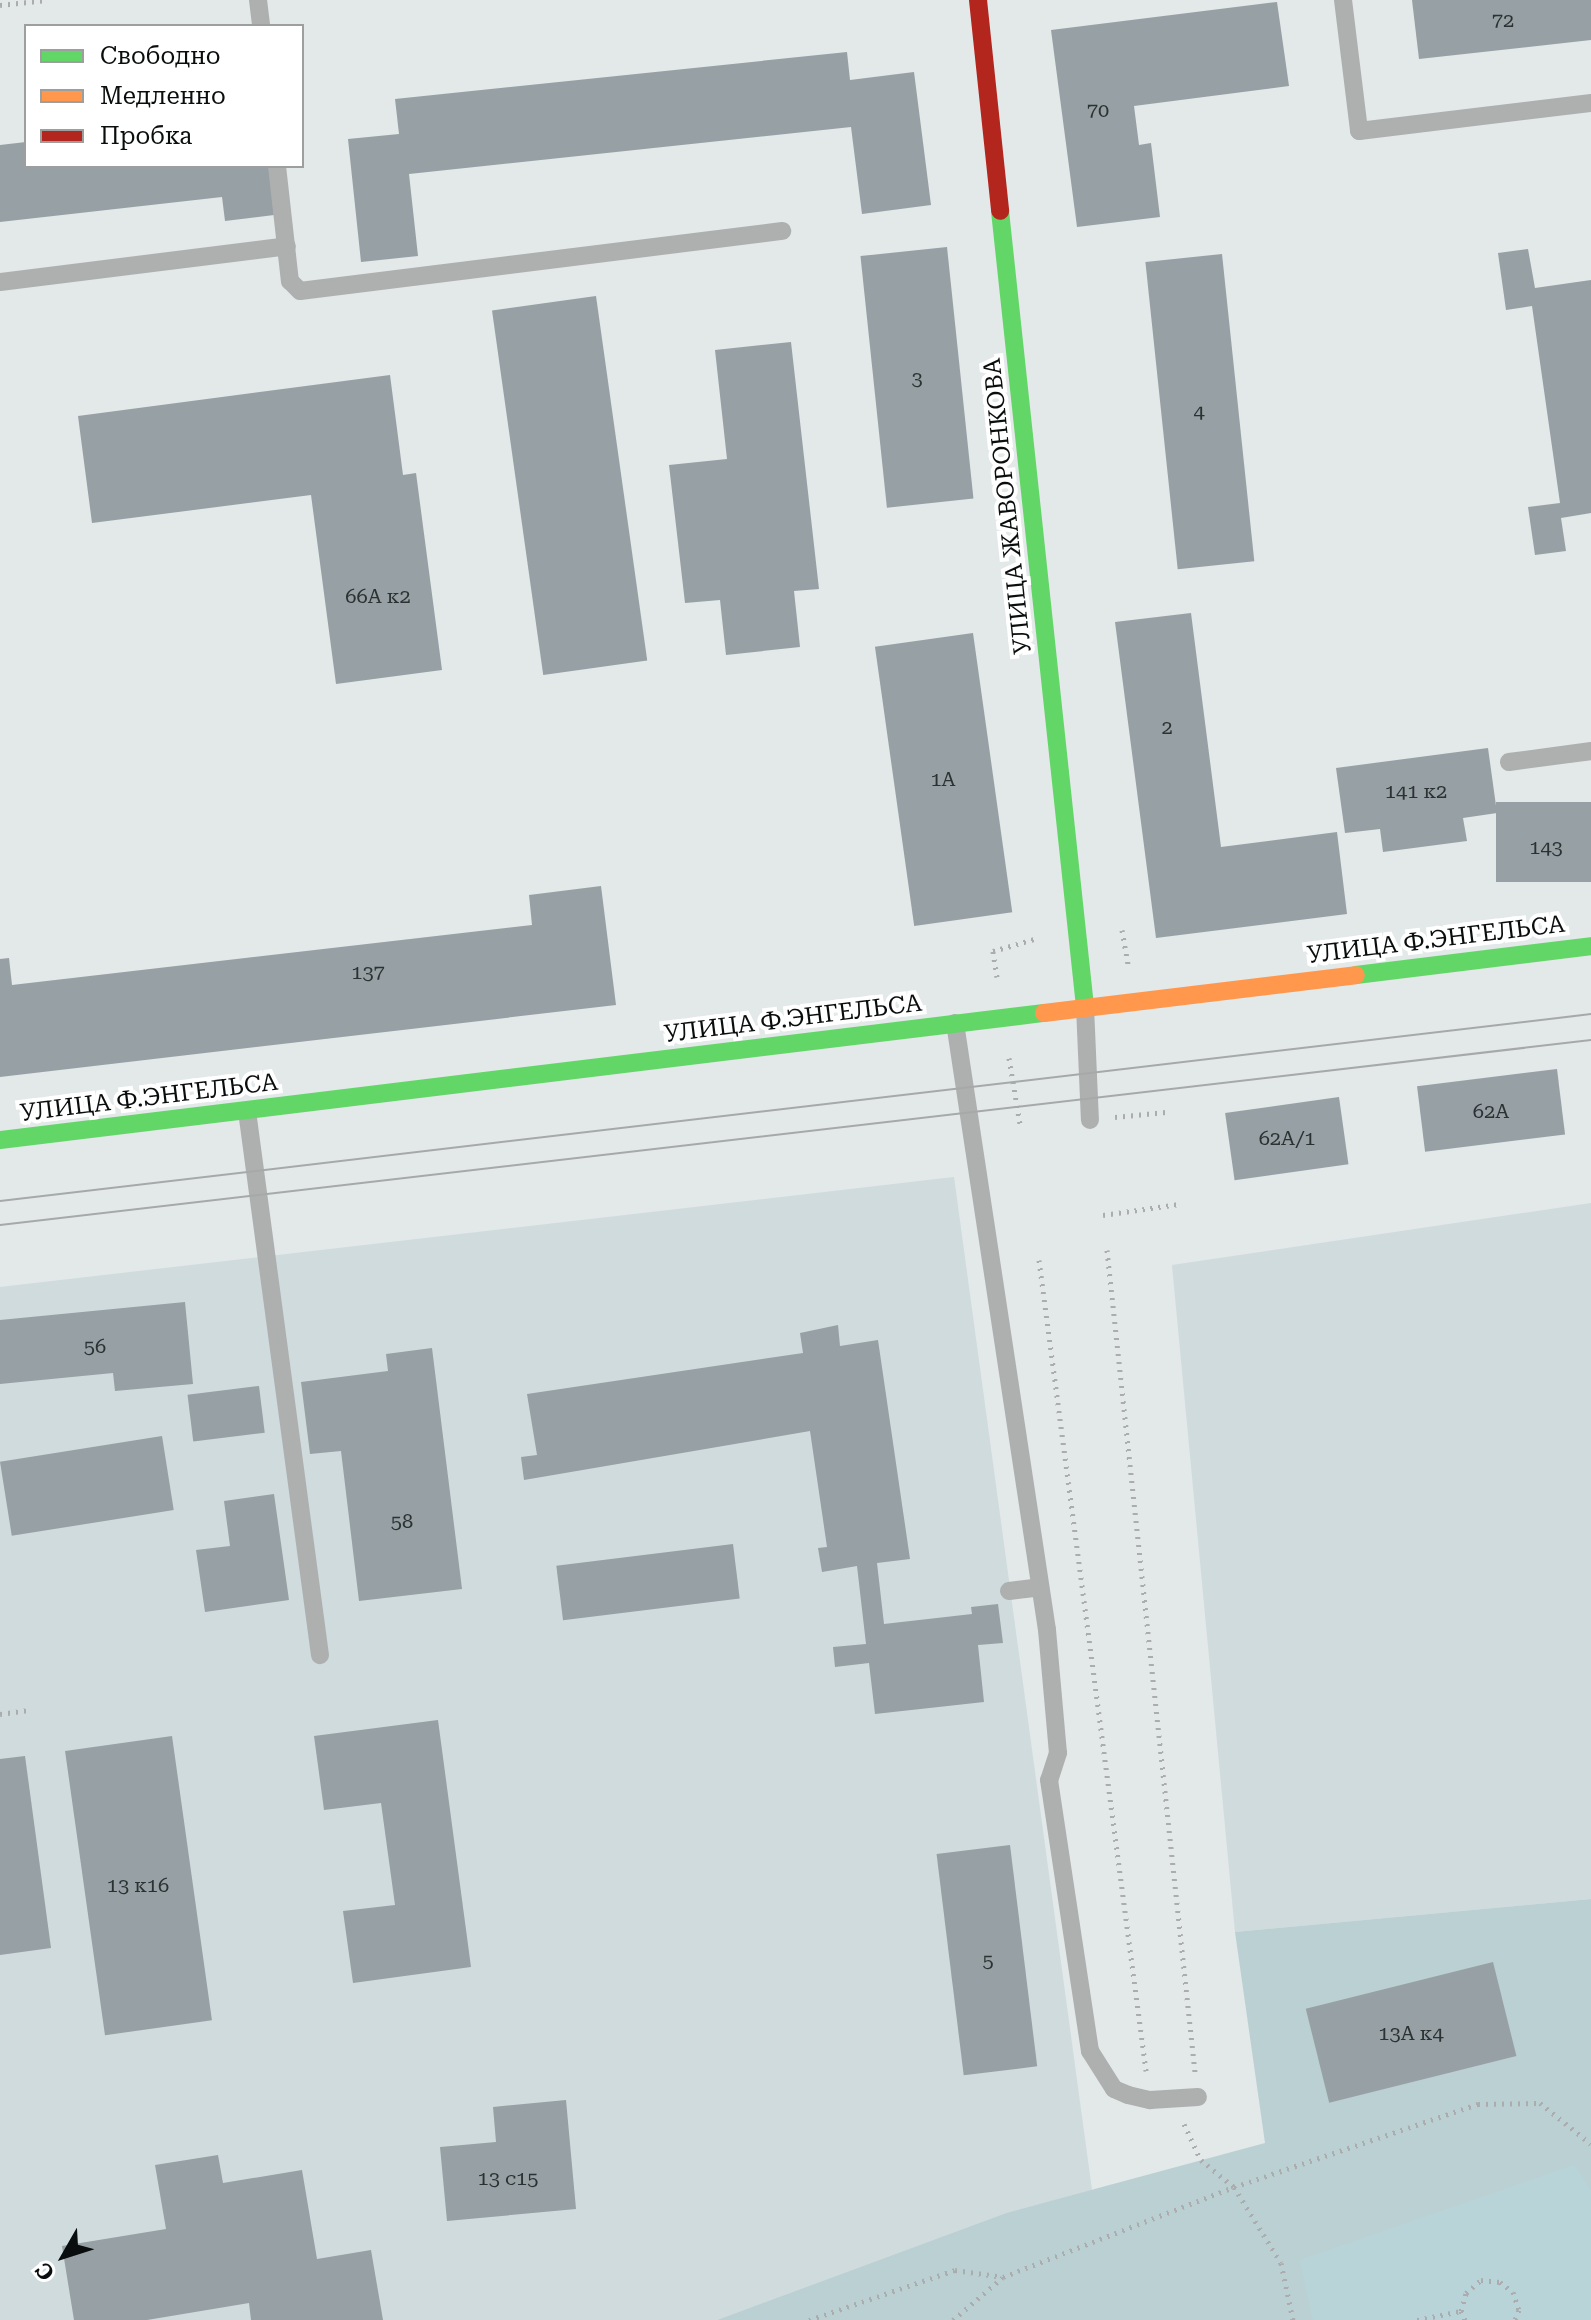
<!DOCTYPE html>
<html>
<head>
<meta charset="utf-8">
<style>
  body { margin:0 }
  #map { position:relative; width:1591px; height:2320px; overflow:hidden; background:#e3e8e9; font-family:"Roboto Serif",serif }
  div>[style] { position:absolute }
  .built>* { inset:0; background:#cfdbdd }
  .green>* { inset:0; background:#bbd0d3 }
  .forest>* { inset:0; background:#b8d4d8 }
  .building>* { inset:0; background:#97a0a4; transform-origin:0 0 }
  .path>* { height:5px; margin-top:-2.5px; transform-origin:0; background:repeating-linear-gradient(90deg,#aaacad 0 2px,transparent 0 8px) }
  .lane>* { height:18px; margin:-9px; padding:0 9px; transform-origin:9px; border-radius:9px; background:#aeb0b0 }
  .fast>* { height:18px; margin:-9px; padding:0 9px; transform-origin:9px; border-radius:9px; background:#63d668 }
  .slow>* { height:18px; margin:-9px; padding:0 9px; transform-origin:9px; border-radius:9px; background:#ff974d }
  .jam>* { height:18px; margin:-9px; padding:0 9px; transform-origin:9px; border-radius:9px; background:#b3261e }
  .tram>* { height:2px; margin:-1px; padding:0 1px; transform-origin:1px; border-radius:1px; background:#a7a9a9 }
  span { translate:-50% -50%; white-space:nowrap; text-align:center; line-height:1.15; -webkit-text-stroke:8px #fff; paint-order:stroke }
  .number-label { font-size:20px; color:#2c3233 }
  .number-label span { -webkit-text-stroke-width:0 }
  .street-label { font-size:24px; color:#090d0d }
  .legend { position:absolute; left:24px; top:24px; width:280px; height:144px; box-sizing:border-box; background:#fff; border:2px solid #9d9e9e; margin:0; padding:10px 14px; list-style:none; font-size:24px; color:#090d0d }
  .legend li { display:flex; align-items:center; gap:16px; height:40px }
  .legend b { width:40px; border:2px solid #9d9e9e }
  .north { position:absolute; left:24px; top:2216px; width:80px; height:80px; -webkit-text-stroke:6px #fff; paint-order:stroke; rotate:231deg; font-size:22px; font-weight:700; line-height:32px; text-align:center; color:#090d0d }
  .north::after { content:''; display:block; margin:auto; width:28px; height:36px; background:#090d0d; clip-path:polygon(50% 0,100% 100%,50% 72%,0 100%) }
</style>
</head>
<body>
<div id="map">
  <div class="built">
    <div style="clip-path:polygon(954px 1177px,1092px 2190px,1006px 2213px,717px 2320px,0 2320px,0 1287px)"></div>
    <div style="clip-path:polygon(1591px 1203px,1591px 1899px,1235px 1932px,1172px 1265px)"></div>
  </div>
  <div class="green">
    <div style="clip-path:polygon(1591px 1899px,1591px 2320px,717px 2320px,1006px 2213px,1265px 2143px,1235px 1932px)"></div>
  </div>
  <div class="forest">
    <div style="clip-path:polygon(1574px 2165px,1591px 2191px,1591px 2320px,1313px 2320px,1300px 2260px)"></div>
  </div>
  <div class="building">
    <div style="clip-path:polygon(1412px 0,1591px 0,1591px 40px,1419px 59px)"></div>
    <div style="clip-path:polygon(1277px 2px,1289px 86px,1134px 106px,1139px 145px,1151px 143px,1160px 217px,1077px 227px,1051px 30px)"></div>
    <div style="clip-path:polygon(847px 52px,850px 80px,914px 72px,931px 205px,862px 214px,851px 127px,409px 174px,418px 256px,361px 262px,348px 139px,399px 134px,395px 99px)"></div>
    <div style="clip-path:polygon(26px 142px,26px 166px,269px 166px,274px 215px,225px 221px,222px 197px,0 222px,0 145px)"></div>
    <div style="left:947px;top:247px;width:253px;height:87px;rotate:84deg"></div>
    <div style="clip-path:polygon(1528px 249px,1535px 288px,1591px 280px,1591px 513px,1561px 518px,1566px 551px,1535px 555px,1528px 507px,1560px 503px,1532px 306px,1506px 310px,1498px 253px)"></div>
    <div style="left:1222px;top:254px;width:309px;height:77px;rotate:84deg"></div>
    <div style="left:596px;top:296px;width:368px;height:105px;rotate:82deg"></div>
    <div style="clip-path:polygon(791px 342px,819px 589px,794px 591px,800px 647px,726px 655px,720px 600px,685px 603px,669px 465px,727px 459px,715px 350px)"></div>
    <div style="clip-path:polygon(390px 375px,403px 475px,416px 473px,442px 670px,336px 684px,311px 495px,92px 523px,78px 416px)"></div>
    <div style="clip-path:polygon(1191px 613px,1221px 847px,1337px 832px,1347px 914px,1156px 938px,1115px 622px)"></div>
    <div style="left:973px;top:633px;width:282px;height:99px;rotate:82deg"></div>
    <div style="clip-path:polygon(1488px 748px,1497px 813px,1463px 818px,1467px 841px,1383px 852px,1380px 829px,1345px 833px,1336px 768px)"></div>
    <div style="left:1591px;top:802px;width:80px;height:95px;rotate:90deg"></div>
    <div style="clip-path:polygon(601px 886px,616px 1005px,0 1077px,0 959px,9px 958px,12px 985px,532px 925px,529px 895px)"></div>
    <div style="left:1557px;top:1069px;width:66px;height:141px;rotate:83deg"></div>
    <div style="left:1339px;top:1097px;width:68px;height:115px;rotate:82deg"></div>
    <div style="clip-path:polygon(185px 1302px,193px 1384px,115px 1391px,113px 1373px,0 1384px,0 1320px)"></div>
    <div style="clip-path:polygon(838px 1325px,840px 1346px,878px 1340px,910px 1559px,877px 1563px,884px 1624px,972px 1614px,971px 1607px,998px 1604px,1003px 1643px,978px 1645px,984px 1702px,875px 1714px,869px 1663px,835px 1667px,833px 1647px,866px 1644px,857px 1566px,822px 1572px,818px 1548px,827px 1547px,810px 1431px,524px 1480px,521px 1457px,537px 1455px,527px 1394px,803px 1353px,800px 1333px)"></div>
    <div style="clip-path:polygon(432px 1348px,462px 1589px,359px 1601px,341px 1451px,310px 1454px,301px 1382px,388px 1371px,386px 1354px)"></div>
    <div style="left:259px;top:1386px;width:47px;height:72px;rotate:83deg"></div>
    <div style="left:162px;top:1436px;width:75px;height:164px;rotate:81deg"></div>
    <div style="clip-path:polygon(274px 1494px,289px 1600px,205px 1612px,196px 1550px,230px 1546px,224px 1501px)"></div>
    <div style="left:733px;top:1544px;width:55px;height:178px;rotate:83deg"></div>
    <div style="clip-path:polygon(438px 1720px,471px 1967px,353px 1983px,343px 1911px,395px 1905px,381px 1803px,324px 1810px,314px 1736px)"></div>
    <div style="left:172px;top:1736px;width:287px;height:108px;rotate:82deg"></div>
    <div style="clip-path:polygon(25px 1756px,51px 1948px,0 1955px,0 1759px)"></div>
    <div style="left:1010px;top:1845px;width:223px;height:74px;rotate:83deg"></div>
    <div style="left:1493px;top:1962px;width:97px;height:193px;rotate:76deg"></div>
    <div style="clip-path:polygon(566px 2100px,576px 2209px,447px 2221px,440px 2147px,496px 2142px,493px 2107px)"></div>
    <div style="clip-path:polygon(218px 2155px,223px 2183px,302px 2170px,317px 2259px,371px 2250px,383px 2320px,251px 2320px,249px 2303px,147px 2320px,74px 2320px,62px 2246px,166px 2229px,155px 2165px)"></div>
  </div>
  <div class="path">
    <div style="left:0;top:5px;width:47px;rotate:-6.1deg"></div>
    <div style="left:1122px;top:930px;width:35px;rotate:80deg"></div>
    <div style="left:997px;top:977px;width:26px;rotate:-99deg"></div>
    <div style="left:993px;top:951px;width:47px;rotate:-16.1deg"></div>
    <div style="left:1009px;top:1058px;width:67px;rotate:80.5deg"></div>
    <div style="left:1115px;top:1117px;width:51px;rotate:-5.6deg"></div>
    <div style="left:1103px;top:1215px;width:77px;rotate:-8.2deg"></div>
    <div style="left:1107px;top:1250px;width:827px;rotate:83.89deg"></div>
    <div style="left:1039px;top:1260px;width:818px;rotate:82.48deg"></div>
    <div style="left:0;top:1714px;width:27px;rotate:-8deg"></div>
    <div style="left:1184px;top:2124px;width:40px;rotate:65deg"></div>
    <div style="left:1201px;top:2160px;width:43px;rotate:39.3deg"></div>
    <div style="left:1234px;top:2187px;width:89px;rotate:58.3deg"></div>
    <div style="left:1281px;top:2263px;width:58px;rotate:78.1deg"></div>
    <div style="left:809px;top:2320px;width:154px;rotate:-18.9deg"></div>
    <div style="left:955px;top:2270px;width:49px;rotate:8.3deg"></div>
    <div style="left:1003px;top:2277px;width:248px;rotate:-21.3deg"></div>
    <div style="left:1234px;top:2187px;width:258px;rotate:-18.8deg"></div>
    <div style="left:1478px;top:2104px;width:62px;rotate:-0.9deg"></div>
    <div style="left:1540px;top:2103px;width:65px;rotate:38.8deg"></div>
    <div style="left:953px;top:2320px;width:65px;rotate:-40.6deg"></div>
    <div style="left:1417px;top:2320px;width:45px;rotate:-11.6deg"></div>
    <div style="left:1465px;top:2320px;width:10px;rotate:-114deg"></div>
    <div style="left:1461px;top:2311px;width:19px;rotate:-74deg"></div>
    <div style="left:1466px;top:2293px;width:20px;rotate:-41deg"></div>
    <div style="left:1481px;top:2280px;width:19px;rotate:6deg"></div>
    <div style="left:1500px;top:2282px;width:16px;rotate:38deg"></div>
    <div style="left:1513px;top:2292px;width:19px;rotate:72deg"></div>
    <div style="left:1519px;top:2310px;width:11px;rotate:112deg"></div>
  </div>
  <div class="lane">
    <div style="left:258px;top:0;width:26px;rotate:83deg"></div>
    <div style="left:1343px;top:0;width:132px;rotate:83deg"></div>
    <div style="left:1359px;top:131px;width:234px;rotate:-6.9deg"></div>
    <div style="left:277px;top:166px;width:116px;rotate:83.6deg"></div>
    <div style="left:290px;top:281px;width:14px;rotate:45deg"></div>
    <div style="left:300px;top:291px;width:486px;rotate:-7.1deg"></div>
    <div style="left:0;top:282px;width:289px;rotate:-7.1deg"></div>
    <div style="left:1509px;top:762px;width:83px;rotate:-7.6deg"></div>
    <div style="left:1085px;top:1007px;width:113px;rotate:87.5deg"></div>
    <div style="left:955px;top:1023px;width:614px;rotate:81.38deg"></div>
    <div style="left:1047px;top:1630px;width:123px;rotate:84.9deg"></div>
    <div style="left:1058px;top:1753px;width:28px;rotate:108deg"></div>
    <div style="left:1049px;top:1780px;width:274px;rotate:81.4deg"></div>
    <div style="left:1090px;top:2051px;width:45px;rotate:57.7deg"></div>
    <div style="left:1114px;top:2089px;width:15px;rotate:23deg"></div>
    <div style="left:1128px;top:2095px;width:23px;rotate:13deg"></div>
    <div style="left:1150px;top:2100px;width:48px;rotate:-3.6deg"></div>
    <div style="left:247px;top:1111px;width:549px;rotate:82.36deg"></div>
    <div style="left:1009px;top:1591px;width:31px;rotate:-7deg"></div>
  </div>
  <div class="fast">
    <div style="left:1000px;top:211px;width:801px;rotate:83.9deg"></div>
    <div style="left:1356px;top:975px;width:237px;rotate:-7deg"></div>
    <div style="left:0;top:1140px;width:1052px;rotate:-6.94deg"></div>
  </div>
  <div class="slow">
    <div style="left:1044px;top:1013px;width:314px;rotate:-6.9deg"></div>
  </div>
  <div class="jam">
    <div style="left:978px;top:0;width:212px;rotate:84deg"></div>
  </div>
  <div class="tram">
    <div style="left:0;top:1201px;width:1602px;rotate:-6.7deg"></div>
    <div style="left:0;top:1225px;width:1602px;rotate:-6.63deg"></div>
  </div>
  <div class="number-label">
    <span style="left:1503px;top:20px">72</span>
    <span style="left:1098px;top:110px">70</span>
    <span style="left:917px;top:378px">3</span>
    <span style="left:1199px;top:411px">4</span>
    <span style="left:378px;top:596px">66А к2</span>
    <span style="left:1167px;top:727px">2</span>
    <span style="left:943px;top:779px">1А</span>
    <span style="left:1416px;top:791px">141 к2</span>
    <span style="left:1546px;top:847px">143</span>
    <span style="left:368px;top:972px">137</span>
    <span style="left:1491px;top:1111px">62А</span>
    <span style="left:1287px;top:1138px">62А/1</span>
    <span style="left:95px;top:1346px">56</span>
    <span style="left:402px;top:1521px">58</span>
    <span style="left:138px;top:1885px">13 к16</span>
    <span style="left:988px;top:1960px">5</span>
    <span style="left:1411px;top:2033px">13А к4</span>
    <span style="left:508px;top:2178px">13 с15</span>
  </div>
  <div class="street-label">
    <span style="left:1008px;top:506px;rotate:-96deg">УЛИЦА ЖАВОРОНКОВА</span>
    <span style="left:1436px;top:940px;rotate:-7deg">УЛИЦА Ф.ЭНГЕЛЬСА</span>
    <span style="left:793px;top:1019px;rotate:-7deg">УЛИЦА Ф.ЭНГЕЛЬСА</span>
    <span style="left:149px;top:1098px;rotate:-7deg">УЛИЦА Ф.ЭНГЕЛЬСА</span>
  </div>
  <ul class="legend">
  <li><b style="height:10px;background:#63d668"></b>Свободно</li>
  <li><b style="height:10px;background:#ff974d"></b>Медленно</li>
  <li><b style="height:10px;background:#b3261e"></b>Пробка</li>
  </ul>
  <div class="north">С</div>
</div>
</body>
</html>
